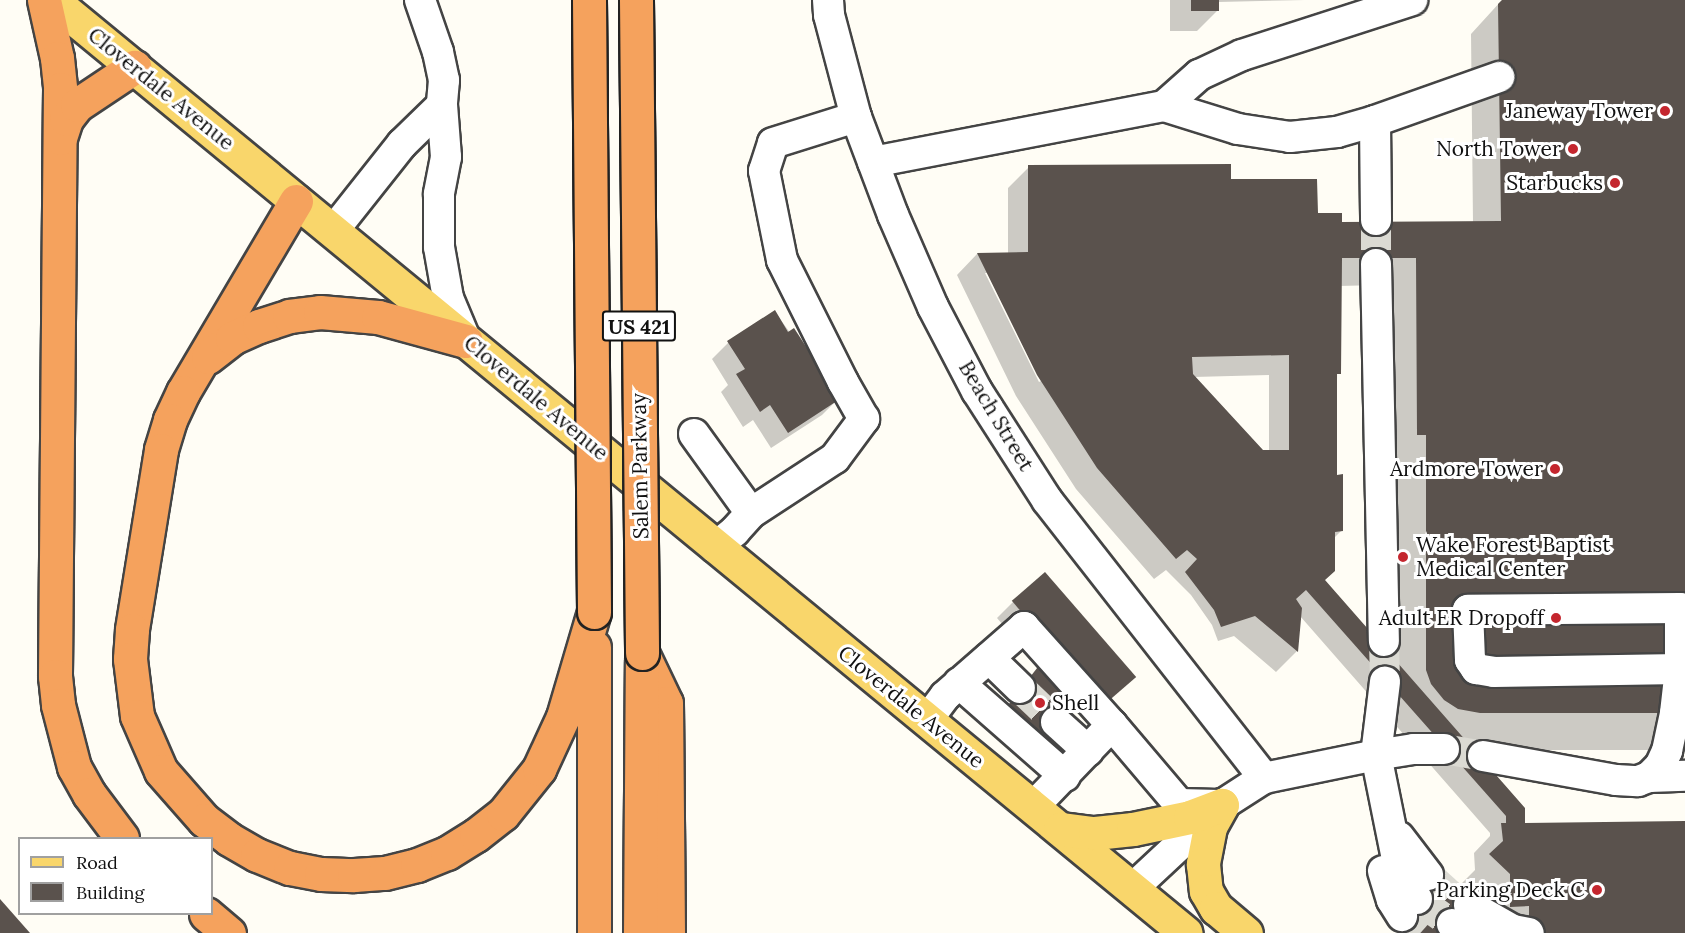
<!DOCTYPE html>
<html>
<head>
<meta charset="utf-8">
<style>
  body { margin:0 }
  #map { position:relative; width:1685px; height:933px; overflow:hidden; background:#fffdf5; font-family:Lora,serif }
  div>[style] { position:absolute }
  .shadow>* { inset:0; background:#0003 }
  .building>* { inset:0; background:#5a524d; transform-origin:0 0 }
  .minor-tunnel>* { height:30px; margin-top:-15px; transform-origin:0; background:repeating-linear-gradient(90deg,#dbdad3 0 30px,transparent 0 45px) }
  .roads { filter:drop-shadow(2px 0 #444) drop-shadow(-2px 0 #444) drop-shadow(0 2px #444) drop-shadow(0 -2px #444) }
  .minor>* { height:30px; margin:-15px; padding:0 15px; transform-origin:15px; border-radius:15px; background:#fff }
  .major>* { height:33px; margin:-16.5px; padding:0 16.5px; transform-origin:16.5px; border-radius:16.5px; background:#f9d66b }
  .highway>* { height:33px; margin:-16.5px; padding:0 16.5px; transform-origin:16.5px; border-radius:16.5px; background:#f5a25d }
  .bridges { filter:drop-shadow(2px 0 #222) drop-shadow(-2px 0 #222) drop-shadow(0 2px #222) drop-shadow(0 -2px #222) }
  .highway-bridge>* { height:33px; margin:-16.5px; padding:0 16.5px; transform-origin:16.5px; border-radius:16.5px; background:#f5a25d }
  .dots>* { width:16px; height:16px; translate:-50% -50%; box-sizing:border-box; border:3px solid #fff; border-radius:50% }
  span { translate:-50% -50%; white-space:nowrap; text-align:center; line-height:1.15; -webkit-text-stroke:6px #fff; paint-order:stroke }
  .shield-label span { padding:2px 4px; background:#fff; border:2px solid; border-radius:4px; -webkit-text-stroke-width:0 }
  .shield-label { font-size:20px; color:#111; font-weight:700 }
  .street-label { font-size:21px; color:#111 }
  .poi-label { font-size:21px; color:#111 }
  .right { translate:-100% -50%; text-align:right }
  .left { translate:0 -50%; text-align:left }
  .legend { position:absolute; left:18px; top:837px; width:195px; height:78px; box-sizing:border-box; background:#fff; border:2px solid #a0a0a0; margin:0; padding:8px 10px; list-style:none; font-size:18px; color:#111 }
  .legend li { display:flex; align-items:center; gap:12px; height:30px }
  .legend b { width:30px; border:2px solid #a0a0a0 }
</style>
</head>
<body>
<div id="map">
  <div class="shadow">
    <div style="clip-path:polygon(1170px 0,1305px 0,1218px 2px,1218px 10px,1197px 31px,1170px 31px)"></div>
    <div style="clip-path:polygon(evenodd,1502px 0,1685px 0,1659px 750px,1472px 750px,1521px 825px,1685px 823px,1685px 933px,1482px 933px,1482px 903px,1462px 883px,1475px 870px,1474px 853px,1490px 836px,1490px 833px,1300px 616px,1297px 651px,1276px 672px,1234px 636px,1218px 641px,1212px 625px,1191px 595px,1166px 570px,1154px 579px,1076px 489px,1016px 396px,957px 275px,977px 254px,1008px 254px,1008px 188px,1029px 167px,1230px 181px,1341px 224px,1473px 224px,1471px 34px,1502px 0,985px 273px,988px 273px,1041px 381px,1039px 382px,985px 273px,1502px 0,1380px 285px,1390px 655px,1324px 580px,1334px 538px,1341px 531px,1335px 476px,1339px 286px,1380px 285px,1502px 0,1269px 375px,1269px 452px,1262px 452px,1194px 377px,1269px 375px)"></div>
    <div style="clip-path:polygon(775px 312px,838px 399px,822px 415px,771px 448px,753px 420px,743px 427px,721px 392px,728px 385px,712px 359px,728px 343px)"></div>
    <div style="clip-path:polygon(1013px 602px,1134px 677px,1085px 721px,997px 618px)"></div>
    <div style="clip-path:polygon(1433px 884px,1436px 933px,1402px 933px,1398px 930px)"></div>
  </div>
  <div class="building">
    <div style="left:1191px;top:0;width:28px;height:11px"></div>
    <div style="clip-path:polygon(evenodd,1502px 0,1685px 0,1685px 713px,1480px 713px,1458px 709px,1444px 700px,1431px 684px,1426px 670px,1426px 435px,1417px 435px,1416px 258px,1342px 258px,1341px 374px,1337px 374px,1337px 475px,1343px 474px,1343px 531px,1335px 532px,1335px 571px,1325px 580px,1525px 808px,1525px 823px,1685px 821px,1685px 933px,1529px 933px,1529px 906px,1510px 907px,1510px 874px,1489px 854px,1503px 841px,1501px 823px,1506px 823px,1506px 816px,1306px 590px,1296px 599px,1302px 608px,1298px 652px,1255px 616px,1221px 627px,1214px 610px,1185px 572px,1197px 559px,1187px 550px,1176px 559px,1097px 468px,1037px 375px,977px 253px,1028px 252px,1028px 165px,1231px 164px,1231px 179px,1317px 179px,1318px 213px,1342px 213px,1342px 222px,1501px 221px,1498px 4px,1502px 0,1289px 355px,1289px 450px,1263px 450px,1193px 374px,1192px 357px,1289px 355px)"></div>
    <div style="clip-path:polygon(775px 310px,788px 332px,794px 328px,840px 399px,788px 433px,770px 405px,760px 412px,736px 374px,745px 369px,727px 341px)"></div>
    <div style="left:1045px;top:572px;width:139px;height:44px;rotate:49deg"></div>
    <div style="left:1041px;top:663px;width:50px;height:65px;rotate:38deg"></div>
    <div style="clip-path:polygon(1438px 877px,1465px 898px,1438px 933px,1413px 933px,1402px 924px)"></div>
    <div style="clip-path:polygon(0 899px,30px 933px,0 933px)"></div>
  </div>
  <div class="minor-tunnel">
    <div style="left:1376px;top:220px;width:44px;rotate:90deg"></div>
    <div style="left:1384px;top:641px;width:41px;rotate:88.6deg"></div>
    <div style="left:1020px;top:688px;width:50px;rotate:43.4deg"></div>
    <div style="left:1444px;top:749px;width:40px;rotate:10deg"></div>
    <div style="left:1428px;top:875px;width:36px;rotate:42deg"></div>
    <div style="left:1455px;top:899px;width:15px;rotate:23deg"></div>
    <div style="left:1417px;top:899px;width:43px;rotate:35.5deg"></div>
    <div style="left:1402px;top:916px;width:25px;rotate:42deg"></div>
  </div>
  <div class="roads">
    <div class="minor">
      <div style="left:420px;top:0;width:55px;rotate:70.9deg"></div>
      <div style="left:438px;top:52px;width:29px;rotate:78deg"></div>
      <div style="left:444px;top:80px;width:25px;rotate:95deg"></div>
      <div style="left:442px;top:105px;width:52px;rotate:85.6deg"></div>
      <div style="left:446px;top:157px;width:38px;rotate:101deg"></div>
      <div style="left:439px;top:194px;width:53px;rotate:90deg"></div>
      <div style="left:439px;top:247px;width:52px;rotate:80deg"></div>
      <div style="left:448px;top:298px;width:47px;rotate:67.3deg"></div>
      <div style="left:828px;top:0;width:15px;rotate:86deg"></div>
      <div style="left:829px;top:15px;width:106px;rotate:75.2deg"></div>
      <div style="left:856px;top:117px;width:105px;rotate:69.3deg"></div>
      <div style="left:893px;top:215px;width:100px;rotate:66.5deg"></div>
      <div style="left:933px;top:307px;width:95px;rotate:62.4deg"></div>
      <div style="left:977px;top:391px;width:130px;rotate:57.3deg"></div>
      <div style="left:1047px;top:500px;width:353px;rotate:52deg"></div>
      <div style="left:1164px;top:106px;width:47px;rotate:-41.5deg"></div>
      <div style="left:1199px;top:75px;width:47px;rotate:-24.9deg"></div>
      <div style="left:1242px;top:55px;width:179px;rotate:-17.9deg"></div>
      <div style="left:1375px;top:121px;width:132px;rotate:-19.5deg"></div>
      <div style="left:873px;top:162px;width:296px;rotate:-10.9deg"></div>
      <div style="left:1164px;top:106px;width:77px;rotate:17.3deg"></div>
      <div style="left:1238px;top:129px;width:53px;rotate:8.7deg"></div>
      <div style="left:1290px;top:137px;width:47px;rotate:-6.1deg"></div>
      <div style="left:1337px;top:132px;width:40px;rotate:-16deg"></div>
      <div style="left:1375px;top:121px;width:99px;rotate:89.4deg"></div>
      <div style="left:333px;top:231px;width:111px;rotate:-51.6deg"></div>
      <div style="left:402px;top:144px;width:56px;rotate:-44.3deg"></div>
      <div style="left:1376px;top:264px;width:377px;rotate:88.8deg"></div>
      <div style="left:694px;top:434px;width:97px;rotate:54.2deg"></div>
      <div style="left:751px;top:513px;width:24px;rotate:132deg"></div>
      <div style="left:735px;top:531px;width:26px;rotate:141deg"></div>
      <div style="left:751px;top:513px;width:100px;rotate:-33.2deg"></div>
      <div style="left:835px;top:458px;width:49px;rotate:-53.4deg"></div>
      <div style="left:864px;top:419px;width:43px;rotate:-119.6deg"></div>
      <div style="left:843px;top:382px;width:136px;rotate:-116.6deg"></div>
      <div style="left:782px;top:260px;width:91px;rotate:-101.4deg"></div>
      <div style="left:764px;top:171px;width:29px;rotate:-72deg"></div>
      <div style="left:773px;top:143px;width:87px;rotate:-17.4deg"></div>
      <div style="left:989px;top:658px;width:43px;rotate:44.1deg"></div>
      <div style="left:959px;top:683px;width:141px;rotate:41.3deg"></div>
      <div style="left:927px;top:720px;width:30px;rotate:-53deg"></div>
      <div style="left:945px;top:696px;width:105px;rotate:-41.1deg"></div>
      <div style="left:1024px;top:627px;width:132px;rotate:48.1deg"></div>
      <div style="left:1056px;top:722px;width:43px;rotate:42.2deg"></div>
      <div style="left:1483px;top:756px;width:135px;rotate:10.2deg"></div>
      <div style="left:1616px;top:780px;width:22px;rotate:3deg"></div>
      <div style="left:1638px;top:781px;width:12px;rotate:-20deg"></div>
      <div style="left:1649px;top:777px;width:16px;rotate:-45deg"></div>
      <div style="left:1660px;top:766px;width:17px;rotate:-65deg"></div>
      <div style="left:1667px;top:751px;width:39px;rotate:-78deg"></div>
      <div style="left:1675px;top:713px;width:44px;rotate:-83.5deg"></div>
      <div style="left:1680px;top:669px;width:61px;rotate:-90deg"></div>
      <div style="left:1680px;top:608px;width:212px;rotate:179.5deg"></div>
      <div style="left:1468px;top:610px;width:50px;rotate:87.7deg"></div>
      <div style="left:1470px;top:660px;width:11px;rotate:56deg"></div>
      <div style="left:1476px;top:669px;width:18px;rotate:9deg"></div>
      <div style="left:1494px;top:672px;width:186px;rotate:-0.9deg"></div>
      <div style="left:1649px;top:777px;width:36px;rotate:-2deg"></div>
      <div style="left:1033px;top:807px;width:114px;rotate:-46.1deg"></div>
      <div style="left:1112px;top:725px;width:104px;rotate:49.7deg"></div>
      <div style="left:1179px;top:804px;width:40px;rotate:1.4deg"></div>
      <div style="left:1399px;top:837px;width:48px;rotate:52.7deg"></div>
      <div style="left:1383px;top:871px;width:30px;rotate:73deg"></div>
      <div style="left:1392px;top:900px;width:19px;rotate:58deg"></div>
      <div style="left:1132px;top:889px;width:123px;rotate:-43deg"></div>
      <div style="left:1222px;top:805px;width:50px;rotate:-32.7deg"></div>
      <div style="left:1264px;top:778px;width:114px;rotate:-11.6deg"></div>
      <div style="left:1376px;top:755px;width:74px;rotate:-83deg"></div>
      <div style="left:1417px;top:899px;width:28px;rotate:-122deg"></div>
      <div style="left:1402px;top:875px;width:17px;rotate:-107deg"></div>
      <div style="left:1397px;top:859px;width:106px;rotate:-101.4deg"></div>
      <div style="left:1376px;top:755px;width:38px;rotate:-9deg"></div>
      <div style="left:1414px;top:749px;width:30px"></div>
      <div style="left:1469px;top:905px;width:51px;rotate:29.6deg"></div>
      <div style="left:1513px;top:930px;width:16px;rotate:11deg"></div>
      <div style="left:1452px;top:924px;width:28px;rotate:18deg"></div>
    </div>
    <div class="major">
      <div style="left:52px;top:0;width:1468px;rotate:39.45deg"></div>
      <div style="left:1222px;top:805px;width:25px;rotate:119deg"></div>
      <div style="left:1210px;top:827px;width:38px;rotate:101deg"></div>
      <div style="left:1203px;top:864px;width:27px;rotate:84deg"></div>
      <div style="left:1206px;top:891px;width:20px;rotate:60deg"></div>
      <div style="left:1216px;top:908px;width:39px;rotate:40deg"></div>
      <div style="left:1060px;top:829px;width:35px;rotate:7deg"></div>
      <div style="left:1095px;top:833px;width:38px;rotate:-6deg"></div>
      <div style="left:1133px;top:829px;width:58px;rotate:-11.9deg"></div>
      <div style="left:1190px;top:817px;width:34px;rotate:-21deg"></div>
    </div>
    <div class="highway">
      <div style="left:44px;top:0;width:59px;rotate:77.4deg"></div>
      <div style="left:57px;top:58px;width:31px;rotate:84deg"></div>
      <div style="left:60px;top:89px;width:587px;rotate:90.49deg"></div>
      <div style="left:55px;top:676px;width:29px;rotate:84deg"></div>
      <div style="left:58px;top:705px;width:64px;rotate:75.5deg"></div>
      <div style="left:74px;top:767px;width:31px;rotate:61deg"></div>
      <div style="left:89px;top:794px;width:55px;rotate:53.1deg"></div>
      <div style="left:60px;top:138px;width:20px;rotate:-72deg"></div>
      <div style="left:66px;top:119px;width:18px;rotate:-52deg"></div>
      <div style="left:77px;top:105px;width:69px;rotate:-33.7deg"></div>
      <div style="left:296px;top:201px;width:222px;rotate:120.6deg"></div>
      <div style="left:183px;top:392px;width:31px;rotate:115deg"></div>
      <div style="left:170px;top:420px;width:31px;rotate:107deg"></div>
      <div style="left:161px;top:450px;width:182px;rotate:99.2deg"></div>
      <div style="left:132px;top:630px;width:29px;rotate:94deg"></div>
      <div style="left:130px;top:659px;width:57px;rotate:83deg"></div>
      <div style="left:137px;top:716px;width:60px;rotate:66.4deg"></div>
      <div style="left:161px;top:771px;width:65px;rotate:48.7deg"></div>
      <div style="left:204px;top:820px;width:31px;rotate:37deg"></div>
      <div style="left:229px;top:839px;width:32px;rotate:30deg"></div>
      <div style="left:257px;top:855px;width:35px;rotate:22deg"></div>
      <div style="left:290px;top:868px;width:32px;rotate:11deg"></div>
      <div style="left:321px;top:874px;width:33px;rotate:2deg"></div>
      <div style="left:354px;top:875px;width:31px;rotate:-4deg"></div>
      <div style="left:385px;top:873px;width:33px;rotate:-14deg"></div>
      <div style="left:417px;top:865px;width:32px;rotate:-22deg"></div>
      <div style="left:447px;top:853px;width:34px;rotate:-32deg"></div>
      <div style="left:476px;top:835px;width:34px;rotate:-38deg"></div>
      <div style="left:503px;top:814px;width:58px;rotate:-51.3deg"></div>
      <div style="left:539px;top:769px;width:57px;rotate:-65.2deg"></div>
      <div style="left:563px;top:717px;width:109px;rotate:-73.6deg"></div>
      <div style="left:208px;top:357px;width:31px;rotate:-38deg"></div>
      <div style="left:232px;top:338px;width:30px;rotate:-24deg"></div>
      <div style="left:259px;top:326px;width:32px;rotate:-18deg"></div>
      <div style="left:289px;top:316px;width:31px;rotate:-7deg"></div>
      <div style="left:320px;top:312px;width:58px;rotate:4.9deg"></div>
      <div style="left:378px;top:317px;width:91px;rotate:15.3deg"></div>
      <div style="left:642px;top:653px;width:55px;rotate:64.4deg"></div>
      <div style="left:666px;top:703px;width:230px;rotate:89.5deg"></div>
      <div style="left:206px;top:914px;width:30px;rotate:40deg"></div>
      <div style="left:594px;top:933px;width:286px;rotate:-90deg"></div>
      <div style="left:640px;top:933px;width:273px;rotate:-89.6deg"></div>
    </div>
  </div>
  <div class="bridges">
    <div class="highway-bridge">
      <div style="left:589px;top:0;width:612px;rotate:89.53deg"></div>
      <div style="left:636px;top:0;width:653px;rotate:89.47deg"></div>
    </div>
  </div>
  <div class="dots">
    <div style="left:1665px;top:111px;background:#c4262e"></div>
    <div style="left:1573px;top:149px;background:#c4262e"></div>
    <div style="left:1615px;top:183px;background:#c4262e"></div>
    <div style="left:1555px;top:469px;background:#c4262e"></div>
    <div style="left:1403px;top:557px;background:#c4262e"></div>
    <div style="left:1556px;top:618px;background:#c4262e"></div>
    <div style="left:1040px;top:703px;background:#c4262e"></div>
    <div style="left:1597px;top:890px;background:#c4262e"></div>
  </div>
  <div class="shield-label">
    <span style="left:639px;top:326px">US 421</span>
  </div>
  <div class="street-label">
    <span style="left:161px;top:89px;rotate:39deg">Cloverdale Avenue</span>
    <span style="left:536px;top:398px;rotate:40deg">Cloverdale Avenue</span>
    <span style="left:996px;top:416px;rotate:59deg">Beach Street</span>
    <span style="left:640px;top:466px;rotate:-91deg">Salem Parkway</span>
    <span style="left:911px;top:707px;rotate:39deg">Cloverdale Avenue</span>
  </div>
  <div class="poi-label">
    <span class="right" style="left:1653px;top:111px">Janeway Tower</span>
    <span class="right" style="left:1561px;top:149px">North Tower</span>
    <span class="right" style="left:1603px;top:183px">Starbucks</span>
    <span class="right" style="left:1543px;top:469px">Ardmore Tower</span>
    <span class="left" style="left:1416px;top:557px">Wake Forest Baptist<br>Medical Center</span>
    <span class="right" style="left:1544px;top:618px">Adult ER Dropoff</span>
    <span class="left" style="left:1052px;top:703px">Shell</span>
    <span class="right" style="left:1585px;top:890px">Parking Deck C</span>
  </div>
  <ul class="legend">
  <li><b style="height:8px;background:#f9d66b"></b>Road</li>
  <li><b style="height:16px;background:#5a524d"></b>Building</li>
  </ul>
</div>
</body>
</html>
